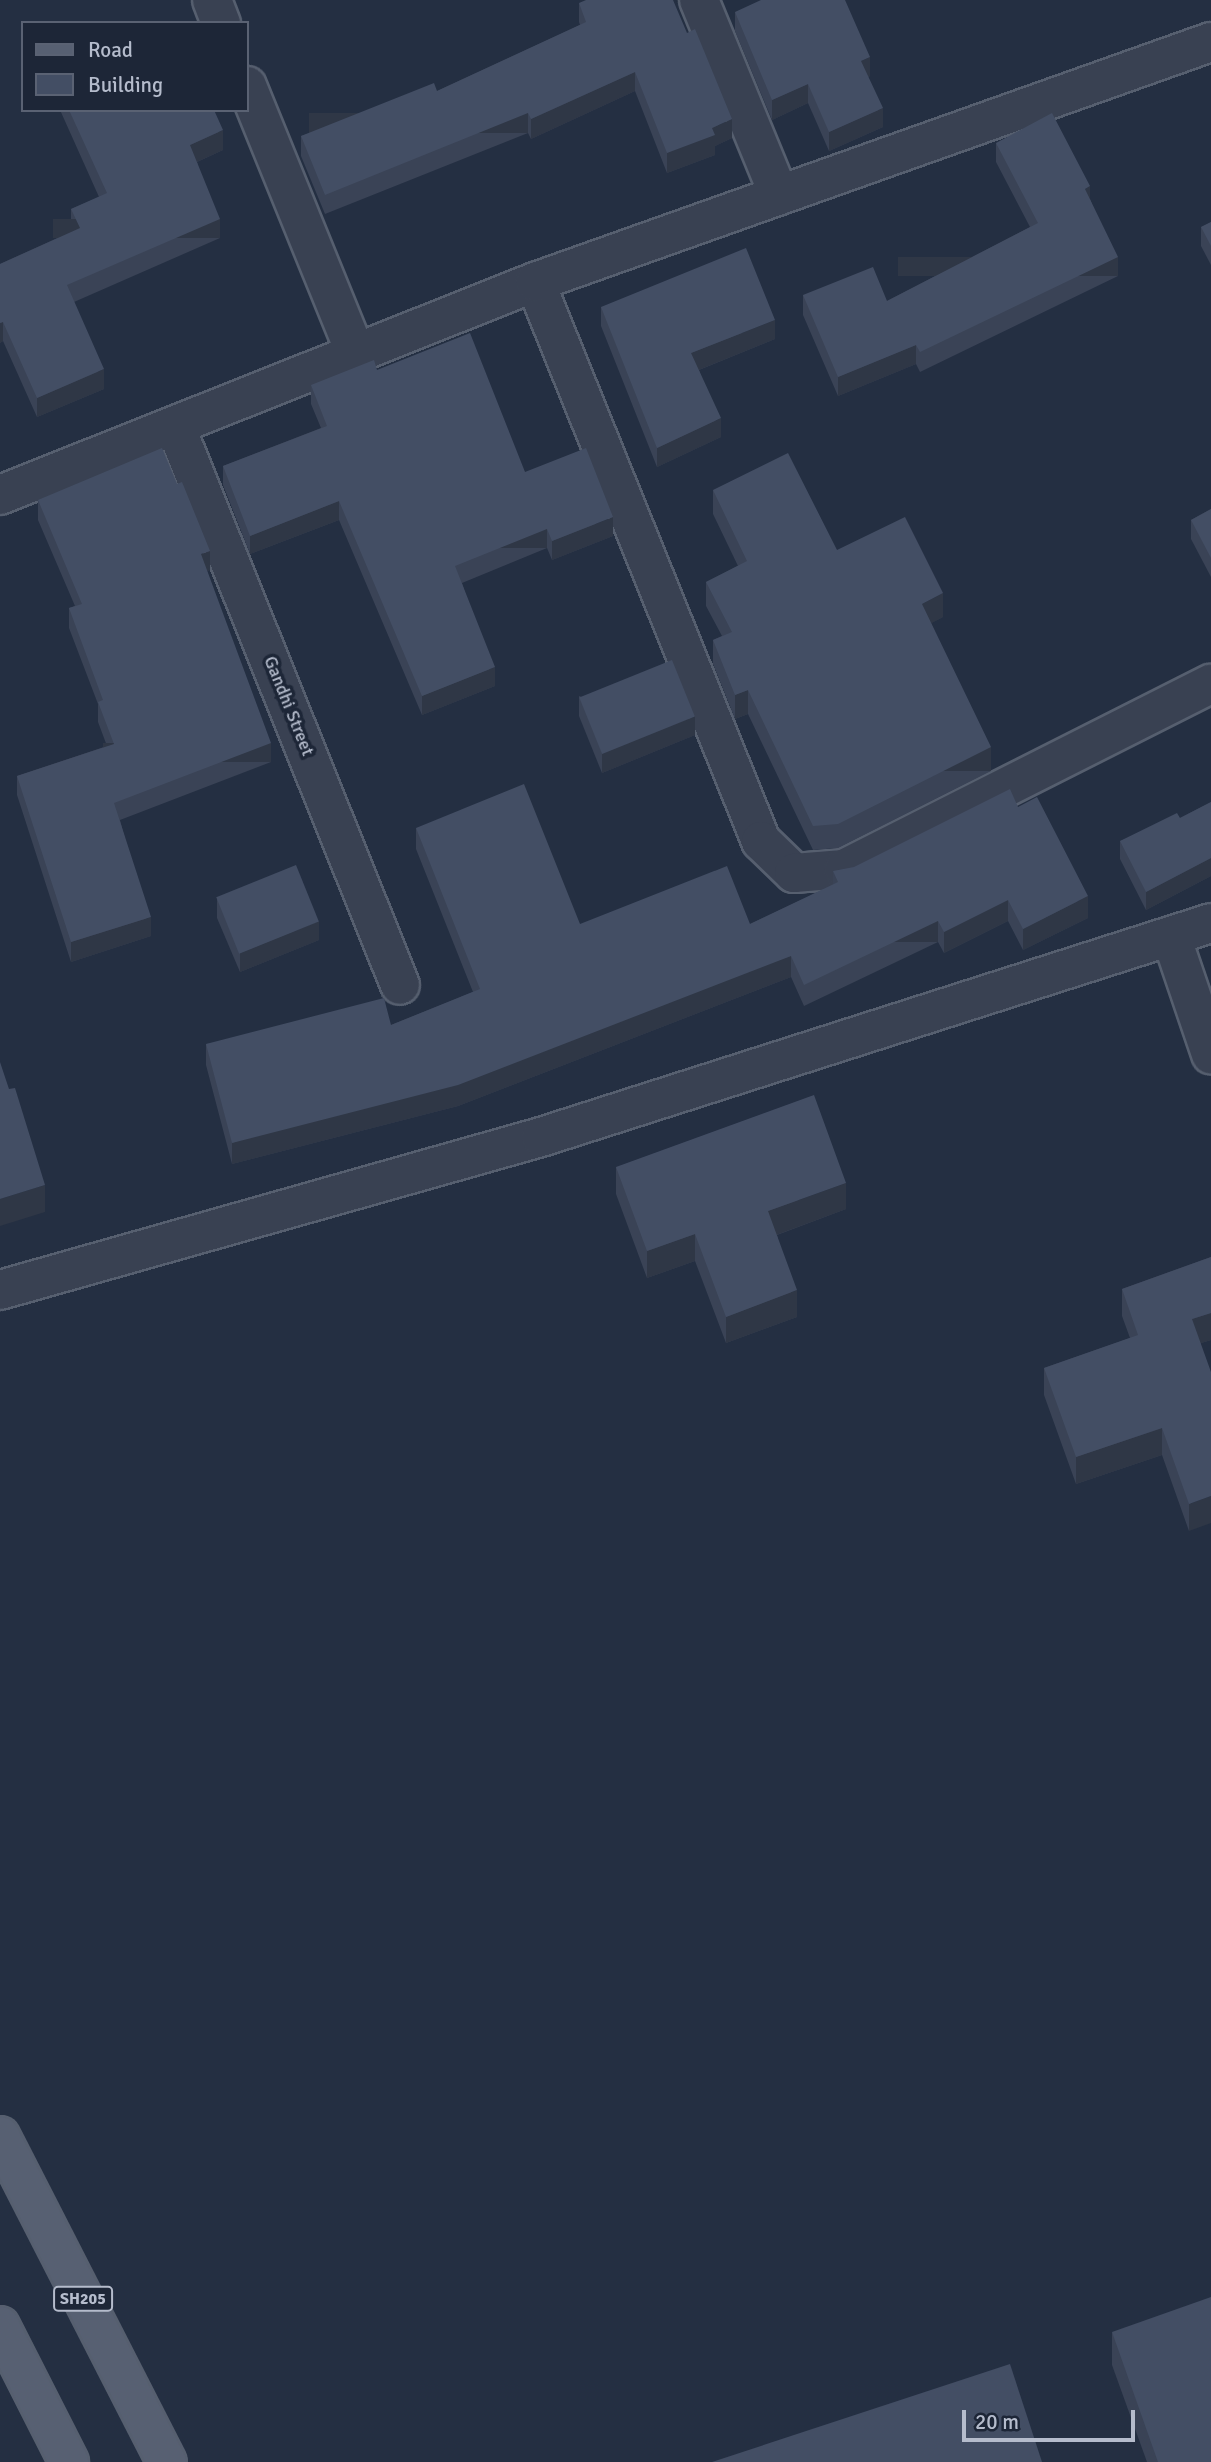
<!DOCTYPE html>
<html>
<head>
<meta charset="utf-8">
<style>
  body { margin:0 }
  #map { position:relative; width:1211px; height:2462px; overflow:hidden; background:#242f42; font-family:Signika,sans-serif }
  div>[style] { position:absolute }
  .roads { filter:drop-shadow(2px 0 #565f6f) drop-shadow(-2px 0 #565f6f) drop-shadow(0 2px #565f6f) drop-shadow(0 -2px #565f6f) }
  .minor>* { height:38px; margin:-19px; padding:0 19px; transform-origin:19px; border-radius:19px; background:#394152 }
  .primary>* { height:38px; margin:-19px; padding:0 19px; transform-origin:19px; border-radius:19px; background:#576072 }
  .wall>* { inset:0; background:#3a4356 }
  .shaded-wall>* { inset:0; background:#2f3746; transform-origin:0 0 }
  .building>* { inset:0; background:#434e64; transform-origin:0 0 }
  span { translate:-50% -50%; white-space:nowrap; text-align:center; line-height:1.15; -webkit-text-stroke:7px #1d2637; paint-order:stroke }
  .shield-label span { padding:2px 5px; background:#1d2637; border:2px solid; border-radius:5px; -webkit-text-stroke-width:0 }
  .shield-label { font-size:16px; color:#b5bccc; font-weight:700 }
  .street-label { font-size:18px; color:#b5bccc }
  .legend { position:absolute; left:21px; top:21px; width:228px; height:91px; box-sizing:border-box; background:#1d2637; border:2px solid #5a6273; margin:0; padding:9px 12px; list-style:none; font-size:21px; color:#b5bccc }
  .legend li { display:flex; align-items:center; gap:14px; height:35px }
  .legend b { width:35px; border:2px solid #5a6273 }
  .scale { position:absolute; left:962px; top:2410px; width:173px; height:32px; box-sizing:border-box; border:4px solid #b5bccc; border-top:0; padding-left:9px; font-size:21px; line-height:24px; white-space:nowrap; color:#b5bccc; -webkit-text-stroke:5px #1d2637; paint-order:stroke }
</style>
</head>
<body>
<div id="map">
  <div class="roads">
    <div class="minor">
      <div style="left:212px;top:0;width:25px;rotate:69deg"></div>
      <div style="left:699px;top:0;width:211px;rotate:67.7deg"></div>
      <div style="left:247px;top:86px;width:289px;rotate:67.9deg"></div>
      <div style="left:535px;top:282px;width:603px;rotate:67.99deg"></div>
      <div style="left:761px;top:841px;width:46px;rotate:44.1deg"></div>
      <div style="left:794px;top:873px;width:50px;rotate:-4.6deg"></div>
      <div style="left:844px;top:869px;width:411px;rotate:-26.8deg"></div>
      <div style="left:176px;top:428px;width:600px;rotate:68.09deg"></div>
      <div style="left:0;top:495px;width:576px;rotate:-21.71deg"></div>
      <div style="left:535px;top:282px;width:717px;rotate:-19.55deg"></div>
      <div style="left:1171px;top:936px;width:125px;rotate:71.3deg"></div>
      <div style="left:0;top:1290px;width:562px;rotate:-15.79deg"></div>
      <div style="left:541px;top:1137px;width:703px;rotate:-17.71deg"></div>
    </div>
    <div class="primary">
      <div style="left:0;top:2136px;width:366px;rotate:62.9deg"></div>
      <div style="left:0;top:2326px;width:153px;rotate:63.1deg"></div>
    </div>
  </div>
  <div class="wall">
    <div style="clip-path:polygon(579px 3px,732px 138px,715px 146px,715px 155px,667px 173px,635px 91px,531px 139px,528px 133px,325px 214px,301px 156px,301px 136px,437px 91px,580px 25px,579px 22px)"></div>
    <div style="clip-path:polygon(735px 12px,870px 76px,868px 77px,883px 127px,829px 151px,808px 103px,772px 120px,735px 31px)"></div>
    <div style="clip-path:polygon(60px 110px,214px 110px,223px 150px,197px 162px,220px 238px,74px 302px,104px 389px,37px 417px,3px 341px,0 343px,0 264px,73px 231px,71px 228px,71px 209px,99px 197px)"></div>
    <div style="clip-path:polygon(996px 143px,1090px 199px,1118px 276px,920px 372px,916px 364px,838px 396px,803px 315px,803px 295px,887px 301px,1030px 227px,996px 162px)"></div>
    <div style="clip-path:polygon(1211px 222px,1211px 265px,1201px 246px,1201px 227px)"></div>
    <div style="clip-path:polygon(601px 307px,775px 339px,699px 370px,721px 437px,657px 467px,601px 326px)"></div>
    <div style="clip-path:polygon(377px 370px,525px 472px,613px 536px,552px 560px,547px 548px,462px 583px,495px 686px,422px 715px,339px 520px,250px 554px,223px 485px,223px 466px,321px 428px,311px 404px,311px 385px)"></div>
    <div style="clip-path:polygon(713px 490px,837px 550px,943px 617px,931px 623px,991px 771px,838px 848px,813px 850px,748px 714px,735px 719px,713px 664px,713px 640px,722px 636px,706px 606px,706px 582px,738px 566px,713px 514px)"></div>
    <div style="clip-path:polygon(38px 500px,210px 570px,207px 571px,271px 762px,120px 820px,151px 936px,71px 962px,17px 795px,17px 776px,107px 746px,98px 722px,98px 704px,69px 628px,69px 608px,75px 606px,38px 520px)"></div>
    <div style="clip-path:polygon(1211px 509px,1211px 577px,1191px 539px,1191px 520px)"></div>
    <div style="clip-path:polygon(579px 696px,695px 735px,602px 773px,579px 716px)"></div>
    <div style="clip-path:polygon(1211px 802px,1211px 876px,1146px 910px,1120px 859px,1120px 841px,1180px 818px)"></div>
    <div style="clip-path:polygon(1018px 807px,1088px 918px,1023px 950px,1008px 921px,944px 953px,938px 942px,804px 1006px,791px 977px,458px 1106px,232px 1164px,206px 1065px,206px 1044px,391px 1025px,473px 992px,416px 849px,416px 828px,580px 924px,750px 924px,833px 885px,833px 871px,854px 867px)"></div>
    <div style="clip-path:polygon(217px 898px,319px 940px,240px 972px,217px 918px)"></div>
    <div style="clip-path:polygon(616px 1167px,846px 1209px,777px 1235px,797px 1317px,726px 1343px,695px 1261px,647px 1278px,616px 1194px)"></div>
    <div style="clip-path:polygon(1211px 1257px,1211px 1340px,1201px 1343px,1189px 1531px,1162px 1455px,1076px 1484px,1044px 1395px,1044px 1368px,1130px 1338px,1122px 1316px,1122px 1289px)"></div>
    <div style="clip-path:polygon(1112px 2332px,1211px 2462px,1147px 2462px,1112px 2365px)"></div>
  </div>
  <div class="shaded-wall">
    <div style="clip-path:polygon(870px 57px,870px 76px,861px 80px,861px 61px)"></div>
    <div style="clip-path:polygon(635px 72px,635px 91px,531px 139px,531px 119px)"></div>
    <div style="clip-path:polygon(808px 84px,808px 103px,772px 120px,772px 100px)"></div>
    <div style="clip-path:polygon(883px 108px,883px 127px,829px 151px,829px 132px)"></div>
    <div style="left:528px;top:113px;width:20px;height:219px;rotate:90deg"></div>
    <div style="clip-path:polygon(732px 119px,732px 138px,715px 146px,715px 155px,667px 173px,667px 153px,712px 128px)"></div>
    <div style="clip-path:polygon(223px 130px,223px 150px,190px 165px,190px 145px)"></div>
    <div style="clip-path:polygon(1090px 186px,1090px 205px,1085px 189px)"></div>
    <div style="left:220px;top:219px;width:19px;height:167px;rotate:90deg"></div>
    <div style="left:1118px;top:257px;width:19px;height:220px;rotate:90deg"></div>
    <div style="clip-path:polygon(775px 320px,775px 339px,691px 373px,691px 353px)"></div>
    <div style="clip-path:polygon(3px 322px,3px 341px,0 343px,0 323px)"></div>
    <div style="clip-path:polygon(916px 345px,916px 364px,838px 396px,838px 377px)"></div>
    <div style="clip-path:polygon(104px 369px,104px 389px,37px 417px,37px 398px)"></div>
    <div style="clip-path:polygon(721px 418px,721px 437px,657px 467px,657px 448px)"></div>
    <div style="clip-path:polygon(339px 501px,339px 520px,250px 554px,250px 536px)"></div>
    <div style="clip-path:polygon(613px 517px,613px 536px,552px 560px,552px 541px)"></div>
    <div style="left:547px;top:529px;width:19px;height:99px;rotate:90deg"></div>
    <div style="clip-path:polygon(210px 551px,210px 570px,201px 574px,201px 554px)"></div>
    <div style="clip-path:polygon(943px 593px,943px 617px,922px 628px,922px 604px)"></div>
    <div style="clip-path:polygon(495px 667px,495px 686px,422px 715px,422px 696px)"></div>
    <div style="clip-path:polygon(748px 690px,748px 714px,735px 719px,735px 695px)"></div>
    <div style="clip-path:polygon(695px 716px,695px 735px,602px 773px,602px 753px)"></div>
    <div style="left:271px;top:743px;width:19px;height:168px;rotate:90deg"></div>
    <div style="left:991px;top:747px;width:24px;height:171px;rotate:90deg"></div>
    <div style="clip-path:polygon(1211px 858px,1211px 876px,1146px 910px,1146px 892px)"></div>
    <div style="clip-path:polygon(1088px 896px,1088px 918px,1023px 950px,1023px 929px)"></div>
    <div style="clip-path:polygon(1008px 900px,1008px 921px,944px 953px,944px 932px)"></div>
    <div style="clip-path:polygon(151px 917px,151px 936px,71px 962px,71px 942px)"></div>
    <div style="clip-path:polygon(319px 921px,319px 940px,240px 972px,240px 953px)"></div>
    <div style="left:938px;top:921px;width:21px;height:148px;rotate:90deg"></div>
    <div style="clip-path:polygon(791px 956px,791px 977px,458px 1106px,232px 1164px,232px 1143px)"></div>
    <div style="clip-path:polygon(846px 1183px,846px 1209px,768px 1238px,768px 1211px)"></div>
    <div style="clip-path:polygon(45px 1185px,45px 1212px,0 1226px,0 1199px)"></div>
    <div style="clip-path:polygon(695px 1234px,695px 1261px,647px 1278px,647px 1251px)"></div>
    <div style="clip-path:polygon(797px 1290px,797px 1317px,726px 1343px,726px 1317px)"></div>
    <div style="clip-path:polygon(1211px 1313px,1211px 1340px,1192px 1346px,1192px 1319px)"></div>
    <div style="clip-path:polygon(1162px 1428px,1162px 1455px,1076px 1484px,1076px 1457px)"></div>
    <div style="clip-path:polygon(1211px 1496px,1211px 1523px,1189px 1531px,1189px 1504px)"></div>
  </div>
  <div class="building">
    <div style="clip-path:polygon(586px 0,673px 0,687px 33px,695px 29px,732px 119px,712px 128px,715px 135px,667px 153px,635px 72px,531px 119px,528px 113px,325px 195px,301px 136px,434px 83px,437px 91px,586px 22px,579px 3px)"></div>
    <div style="clip-path:polygon(761px 0,845px 0,870px 57px,861px 61px,883px 108px,829px 132px,808px 84px,772px 100px,735px 12px)"></div>
    <div style="clip-path:polygon(69px 110px,214px 110px,223px 130px,190px 145px,220px 219px,67px 285px,104px 369px,37px 398px,3px 322px,0 323px,0 264px,80px 228px,71px 209px,107px 193px)"></div>
    <div style="clip-path:polygon(1052px 113px,1090px 186px,1085px 189px,1118px 257px,920px 352px,916px 345px,838px 377px,803px 295px,873px 267px,887px 301px,1038px 223px,996px 143px)"></div>
    <div style="clip-path:polygon(1211px 222px,1211px 246px,1201px 227px)"></div>
    <div style="clip-path:polygon(746px 248px,775px 320px,691px 353px,721px 418px,657px 448px,601px 307px)"></div>
    <div style="clip-path:polygon(470px 333px,525px 472px,586px 448px,613px 517px,552px 541px,547px 529px,455px 566px,495px 667px,422px 696px,339px 501px,250px 536px,223px 466px,327px 426px,311px 385px,374px 360px,377px 370px)"></div>
    <div style="clip-path:polygon(162px 448px,177px 484px,182px 482px,210px 551px,201px 554px,271px 743px,114px 803px,151px 917px,71px 942px,17px 776px,114px 744px,98px 702px,103px 700px,69px 608px,82px 604px,38px 500px)"></div>
    <div style="clip-path:polygon(788px 453px,837px 550px,905px 517px,943px 593px,922px 604px,991px 747px,838px 824px,813px 826px,748px 690px,735px 695px,713px 640px,732px 632px,706px 582px,747px 561px,713px 490px)"></div>
    <div style="clip-path:polygon(1211px 509px,1211px 558px,1191px 520px)"></div>
    <div style="left:672px;top:660px;width:61px;height:100px;rotate:68deg"></div>
    <div style="clip-path:polygon(524px 784px,580px 924px,727px 866px,750px 924px,838px 882px,833px 871px,854px 867px,1010px 789px,1018px 807px,1037px 797px,1088px 896px,1023px 929px,1008px 900px,944px 932px,938px 921px,804px 985px,791px 956px,458px 1085px,232px 1143px,206px 1044px,384px 998px,391px 1025px,480px 989px,416px 828px)"></div>
    <div style="clip-path:polygon(1211px 802px,1211px 858px,1146px 892px,1120px 841px,1177px 813px,1180px 818px)"></div>
    <div style="left:296px;top:865px;width:61px;height:86px;rotate:68deg"></div>
    <div style="clip-path:polygon(0 1062px,9px 1089px,15px 1088px,45px 1185px,0 1199px)"></div>
    <div style="clip-path:polygon(814px 1095px,846px 1183px,768px 1211px,797px 1290px,726px 1317px,695px 1234px,647px 1251px,616px 1167px)"></div>
    <div style="clip-path:polygon(1211px 1257px,1211px 1313px,1192px 1319px,1211px 1372px,1211px 1496px,1189px 1504px,1162px 1428px,1076px 1457px,1044px 1368px,1138px 1335px,1122px 1289px)"></div>
    <div style="clip-path:polygon(1211px 2297px,1211px 2462px,1158px 2462px,1112px 2332px)"></div>
    <div style="clip-path:polygon(1010px 2364px,1042px 2462px,712px 2462px)"></div>
  </div>
  <div class="shield-label">
    <span style="left:83px;top:2299px">SH205</span>
  </div>
  <div class="street-label">
    <span style="left:289px;top:706px;rotate:68deg">Gandhi Street</span>
  </div>
  <ul class="legend">
  <li><b style="height:9px;background:#576072"></b>Road</li>
  <li><b style="height:19px;background:#434e64"></b>Building</li>
  </ul>
  <div class="scale">20 m</div>
</div>
</body>
</html>
